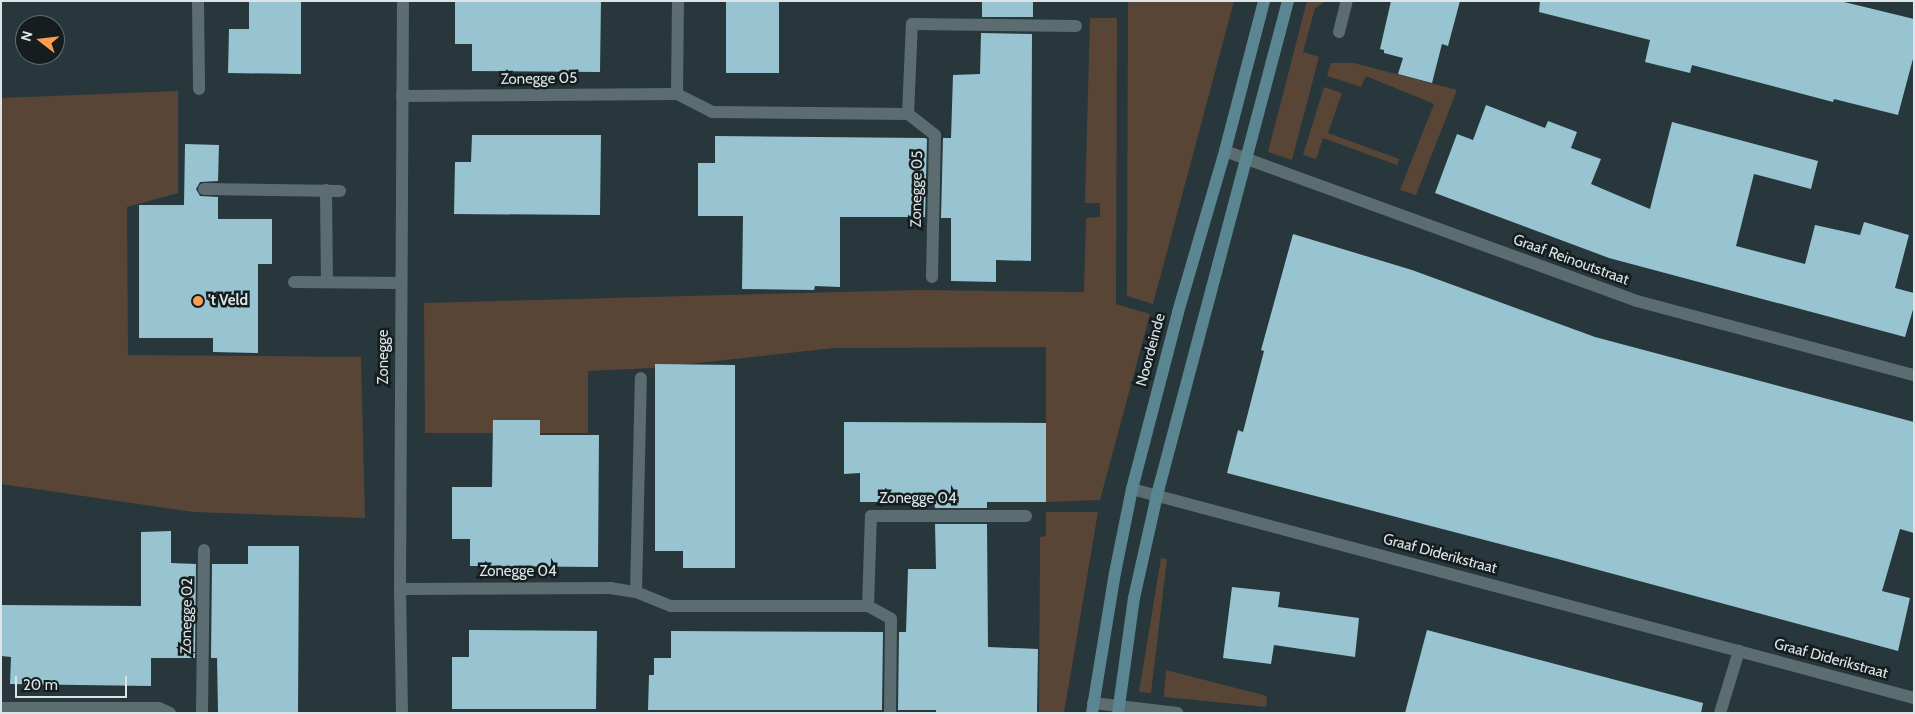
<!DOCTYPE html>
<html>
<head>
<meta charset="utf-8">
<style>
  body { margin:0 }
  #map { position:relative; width:1915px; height:714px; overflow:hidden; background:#27373b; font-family:Cabin,sans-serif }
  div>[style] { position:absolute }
  .green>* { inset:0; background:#594536 }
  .building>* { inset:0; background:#97c4d0; transform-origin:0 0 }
  .lane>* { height:12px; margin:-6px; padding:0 6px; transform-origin:6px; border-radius:6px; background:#5c6d72 }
  .street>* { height:12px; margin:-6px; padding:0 6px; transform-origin:6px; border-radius:6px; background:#5c6d72 }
  .secondary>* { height:12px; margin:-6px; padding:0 6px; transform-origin:6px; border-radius:6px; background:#5a8692 }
  .dots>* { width:14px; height:14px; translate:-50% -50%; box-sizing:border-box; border:2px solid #161d1f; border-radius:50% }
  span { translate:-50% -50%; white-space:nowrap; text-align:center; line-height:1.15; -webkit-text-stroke:5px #161d1f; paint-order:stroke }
  .street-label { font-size:15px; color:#dbe5e7 }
  .poi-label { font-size:15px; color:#dbe5e7; font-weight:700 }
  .left { translate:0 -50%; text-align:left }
  .frame { position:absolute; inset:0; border:2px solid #dbe5e7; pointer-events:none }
  .north { position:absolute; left:15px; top:15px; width:50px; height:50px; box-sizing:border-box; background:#161d1f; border:1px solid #656d6f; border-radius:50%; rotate:286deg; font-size:14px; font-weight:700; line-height:20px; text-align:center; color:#dbe5e7 }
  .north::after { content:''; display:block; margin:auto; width:18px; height:22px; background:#fb9e50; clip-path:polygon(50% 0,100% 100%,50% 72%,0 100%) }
  .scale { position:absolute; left:15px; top:676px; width:112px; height:22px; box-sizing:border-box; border:2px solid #dbe5e7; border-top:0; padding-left:6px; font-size:15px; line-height:18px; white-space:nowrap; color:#dbe5e7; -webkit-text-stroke:4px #161d1f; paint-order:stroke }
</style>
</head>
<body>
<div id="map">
  <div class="green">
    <div style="clip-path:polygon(1128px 1px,1234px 1px,1153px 304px,1127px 296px)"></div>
    <div style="clip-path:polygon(1307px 1px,1326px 1px,1315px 8px,1303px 52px,1319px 57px,1292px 160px,1268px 152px)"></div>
    <div style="clip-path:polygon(1090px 18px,1117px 18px,1116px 304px,1150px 314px,1100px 500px,1046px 502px,1046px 347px,834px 348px,653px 368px,588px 371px,588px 433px,425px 433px,424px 303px,918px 290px,1084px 292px,1086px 218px,1100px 217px,1100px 203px,1085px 203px)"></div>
    <div style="clip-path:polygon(1331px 63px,1354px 63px,1457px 90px,1416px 195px,1400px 190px,1434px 104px,1366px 76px,1361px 87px,1327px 76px)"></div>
    <div style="clip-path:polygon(1324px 87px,1342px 93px,1328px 133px,1399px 159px,1397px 165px,1323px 138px,1316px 159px,1303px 155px)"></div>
    <div style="clip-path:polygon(178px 91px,178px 193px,127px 207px,128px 355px,361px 357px,365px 518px,193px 512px,1px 484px,1px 98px)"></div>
    <div style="clip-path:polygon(1046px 512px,1098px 512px,1064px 713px,1039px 713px,1040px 537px,1046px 536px)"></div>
    <div style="clip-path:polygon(1161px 558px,1167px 559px,1151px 693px,1139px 692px)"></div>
    <div style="clip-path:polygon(1166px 670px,1267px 696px,1266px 707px,1164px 697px)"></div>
  </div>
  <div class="building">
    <div style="clip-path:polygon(249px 1px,301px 1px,301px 74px,228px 73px,229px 29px,249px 29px)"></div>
    <div style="clip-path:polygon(455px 1px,601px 1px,600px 72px,472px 71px,472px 44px,455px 44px)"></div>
    <div style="left:726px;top:1px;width:53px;height:72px"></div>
    <div style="left:982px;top:1px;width:51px;height:16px"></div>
    <div style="clip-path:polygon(1391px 1px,1460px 1px,1448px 46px,1442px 44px,1432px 83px,1398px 74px,1403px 58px,1384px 53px,1384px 50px,1380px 49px)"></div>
    <div style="clip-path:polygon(1540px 1px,1840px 1px,1914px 19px,1914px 55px,1898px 115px,1834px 99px,1833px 102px,1692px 65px,1690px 73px,1645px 62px,1650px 40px,1539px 12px)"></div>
    <div style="clip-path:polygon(981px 33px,1032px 34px,1031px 261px,996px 260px,996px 282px,951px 281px,951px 218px,941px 218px,943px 138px,951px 138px,953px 75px,980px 74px)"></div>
    <div style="clip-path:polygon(1486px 105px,1545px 128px,1548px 121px,1577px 132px,1571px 148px,1601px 159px,1591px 184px,1650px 209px,1672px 122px,1818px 161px,1811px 189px,1754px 174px,1736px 246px,1805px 264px,1815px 225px,1860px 235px,1864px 222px,1909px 235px,1895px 288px,1914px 293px,1914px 306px,1905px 337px,1609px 258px,1435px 193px,1457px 134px,1473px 140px)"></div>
    <div style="clip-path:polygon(472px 135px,601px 135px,600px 215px,454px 214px,455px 162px,471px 162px)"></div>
    <div style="clip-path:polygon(715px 136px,925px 138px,927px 139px,925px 217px,840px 217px,840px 287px,815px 286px,814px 290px,742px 289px,743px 216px,698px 216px,698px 163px,715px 163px)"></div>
    <div style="clip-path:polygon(185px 144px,219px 145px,218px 181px,200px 182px,196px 189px,200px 196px,218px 197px,218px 219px,272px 219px,272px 264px,258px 264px,258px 353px,213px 352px,213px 338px,139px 338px,139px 205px,184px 205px)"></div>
    <div style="clip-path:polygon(1293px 234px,1412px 270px,1595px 337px,1914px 422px,1914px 533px,1900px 529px,1882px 591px,1910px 598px,1898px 651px,1558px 559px,1227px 473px,1238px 430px,1243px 432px,1264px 351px,1261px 350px)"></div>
    <div style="clip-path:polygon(655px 364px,735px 365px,735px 568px,683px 568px,683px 551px,655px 551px)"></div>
    <div style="clip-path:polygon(493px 420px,540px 420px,540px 435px,599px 435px,598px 567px,470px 566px,470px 539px,452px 539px,452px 487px,492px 487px)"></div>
    <div style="clip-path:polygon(844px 422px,1046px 423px,1046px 502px,987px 502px,987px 508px,935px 508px,934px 502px,860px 502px,860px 473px,844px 474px)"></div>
    <div style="clip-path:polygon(935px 524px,987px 524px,988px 647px,1038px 649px,1037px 713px,936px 713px,936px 710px,898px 710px,899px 632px,906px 632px,908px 569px,936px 569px)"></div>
    <div style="clip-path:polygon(171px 531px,171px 563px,196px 564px,195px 658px,151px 658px,151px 686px,10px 684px,11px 657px,1px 656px,1px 605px,141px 606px,141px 532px)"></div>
    <div style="clip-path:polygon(248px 546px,299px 546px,298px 713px,218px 712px,217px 658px,211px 658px,212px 564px,248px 564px)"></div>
    <div style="clip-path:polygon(1232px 587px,1280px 592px,1278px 607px,1359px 618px,1355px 657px,1274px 645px,1271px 664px,1223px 658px)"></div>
    <div style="clip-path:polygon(469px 630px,597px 631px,596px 709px,452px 709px,452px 657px,469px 657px)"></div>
    <div style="clip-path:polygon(1427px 630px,1703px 703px,1701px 713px,1405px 713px)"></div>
    <div style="clip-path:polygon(671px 631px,883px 632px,882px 710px,648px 710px,649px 675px,654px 675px,654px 658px,671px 658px)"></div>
  </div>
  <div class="lane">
    <div style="left:204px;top:189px;width:136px;rotate:0.8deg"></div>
    <div style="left:326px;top:190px;width:92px;rotate:89.4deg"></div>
    <div style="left:294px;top:282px;width:107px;rotate:0.5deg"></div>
    <div style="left:1720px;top:713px;width:65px;rotate:-73deg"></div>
  </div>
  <div class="street">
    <div style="left:198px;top:1px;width:88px;rotate:89.3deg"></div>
    <div style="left:1339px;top:32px;width:32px;rotate:-76deg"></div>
    <div style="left:677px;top:94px;width:93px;rotate:-89.4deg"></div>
    <div style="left:402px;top:96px;width:275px;rotate:-0.4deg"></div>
    <div style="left:677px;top:94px;width:39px;rotate:27deg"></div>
    <div style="left:712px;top:112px;width:196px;rotate:0.6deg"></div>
    <div style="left:1225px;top:151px;width:438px;rotate:20deg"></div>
    <div style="left:1637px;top:301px;width:287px;rotate:15deg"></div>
    <div style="left:932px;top:277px;width:142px;rotate:-88.8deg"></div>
    <div style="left:935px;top:135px;width:34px;rotate:-142deg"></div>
    <div style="left:908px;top:114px;width:90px;rotate:-87.5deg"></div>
    <div style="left:912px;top:24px;width:164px;rotate:0.7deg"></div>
    <div style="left:1132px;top:489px;width:809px;rotate:14.96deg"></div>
    <div style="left:400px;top:589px;width:210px;rotate:-0.3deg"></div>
    <div style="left:610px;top:588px;width:26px;rotate:9deg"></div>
    <div style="left:636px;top:592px;width:38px;rotate:22deg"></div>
    <div style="left:671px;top:606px;width:197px"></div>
    <div style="left:868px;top:606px;width:26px;rotate:29deg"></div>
    <div style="left:891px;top:619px;width:94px;rotate:90.6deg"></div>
    <div style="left:636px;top:592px;width:214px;rotate:-88.7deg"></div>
    <div style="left:868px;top:606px;width:90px;rotate:-88.1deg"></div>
    <div style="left:871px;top:516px;width:155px"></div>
    <div style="left:1093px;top:703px;width:85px;rotate:6.8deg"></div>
    <div style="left:1px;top:708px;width:158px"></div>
    <div style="left:159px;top:708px;width:12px;rotate:24deg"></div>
    <div style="left:202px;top:713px;width:163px;rotate:-89.3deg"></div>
    <div style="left:402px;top:713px;width:124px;rotate:-90.9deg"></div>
    <div style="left:400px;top:589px;width:588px;rotate:-89.71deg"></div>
  </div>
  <div class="secondary">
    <div style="left:1092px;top:713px;width:142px;rotate:-80.7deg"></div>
    <div style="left:1115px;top:573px;width:86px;rotate:-78.6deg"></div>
    <div style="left:1132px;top:489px;width:183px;rotate:-75.4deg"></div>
    <div style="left:1178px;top:312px;width:168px;rotate:-73.7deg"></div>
    <div style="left:1225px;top:151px;width:155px;rotate:-75.4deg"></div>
    <div style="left:1118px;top:713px;width:116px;rotate:-82.1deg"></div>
    <div style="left:1134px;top:598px;width:106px;rotate:-77.4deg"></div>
    <div style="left:1157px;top:495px;width:511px;rotate:-75.15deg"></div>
  </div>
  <div class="dots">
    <div style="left:198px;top:301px;background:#fb9e50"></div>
  </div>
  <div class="street-label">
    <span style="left:539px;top:79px;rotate:-1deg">Zonegge 05</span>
    <span style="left:917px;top:189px;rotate:-89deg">Zonegge 05</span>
    <span style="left:1571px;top:260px;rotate:20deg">Graaf Reinoutstraat</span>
    <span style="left:1151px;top:350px;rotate:-75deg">Noordeinde</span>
    <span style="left:384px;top:357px;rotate:-90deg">Zonegge</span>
    <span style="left:918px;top:499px">Zonegge 04</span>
    <span style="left:1440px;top:554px;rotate:15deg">Graaf Diderikstraat</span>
    <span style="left:518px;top:572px">Zonegge 04</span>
    <span style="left:187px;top:616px;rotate:-89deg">Zonegge 02</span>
    <span style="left:1831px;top:659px;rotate:15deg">Graaf Diderikstraat</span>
  </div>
  <div class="poi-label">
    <span class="left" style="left:208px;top:301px">'t Veld</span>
  </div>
  <div class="frame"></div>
  <div class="north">N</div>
  <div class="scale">20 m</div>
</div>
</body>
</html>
